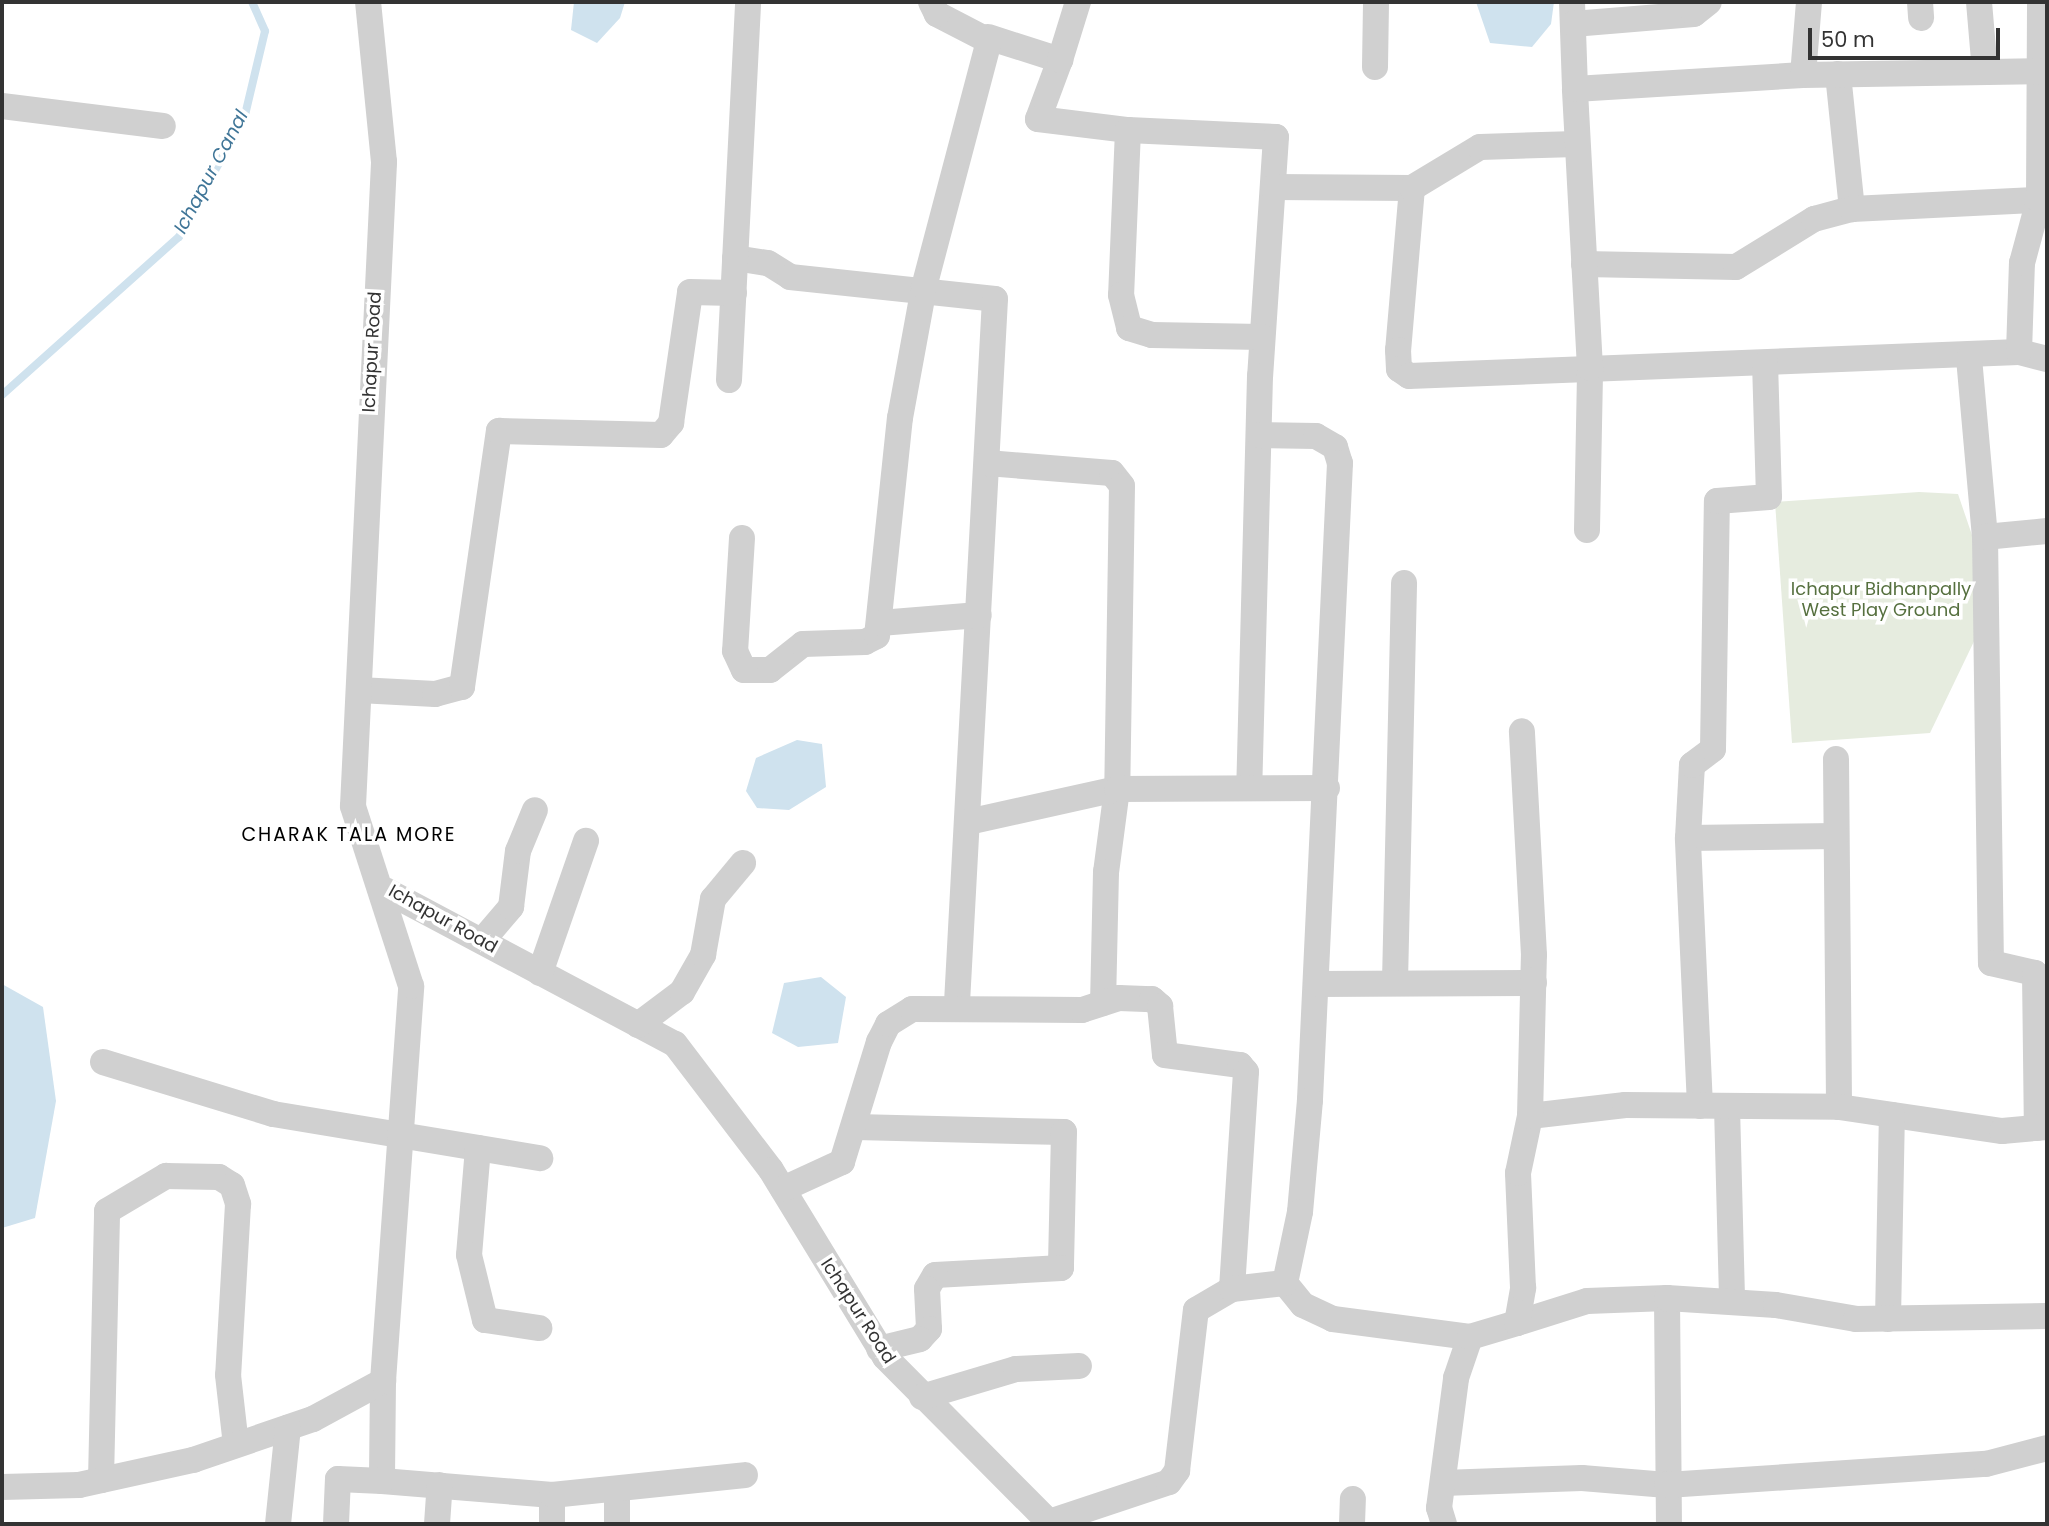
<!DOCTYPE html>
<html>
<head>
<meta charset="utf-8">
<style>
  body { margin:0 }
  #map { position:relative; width:2049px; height:1526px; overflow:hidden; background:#fff; font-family:Poppins,sans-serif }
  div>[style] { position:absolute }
  .green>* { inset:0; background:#e6ecdf }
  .water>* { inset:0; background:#cfe2ee }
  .stream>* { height:8px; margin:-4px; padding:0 4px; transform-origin:4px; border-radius:4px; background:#cfe2ee }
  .minor>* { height:26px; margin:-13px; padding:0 13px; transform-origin:13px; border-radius:13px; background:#d0d0d0 }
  span { translate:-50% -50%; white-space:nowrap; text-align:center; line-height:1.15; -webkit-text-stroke:7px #fff; paint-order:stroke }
  .street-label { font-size:18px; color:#333 }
  .park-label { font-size:18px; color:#56703f }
  .water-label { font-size:19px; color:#3f7597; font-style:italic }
  .neighbourhood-label { font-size:19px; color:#000; letter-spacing:2px }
  .frame { position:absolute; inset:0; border:4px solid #333; pointer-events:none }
  .scale { position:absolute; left:1808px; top:28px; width:192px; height:32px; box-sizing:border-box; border:4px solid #333; border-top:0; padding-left:9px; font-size:21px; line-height:24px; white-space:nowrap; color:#333; -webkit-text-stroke:5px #fff; paint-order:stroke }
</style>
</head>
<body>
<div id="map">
  <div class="green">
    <div style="clip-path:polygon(1919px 492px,1958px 494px,1974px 541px,1979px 631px,1930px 733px,1792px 743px,1775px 502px)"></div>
  </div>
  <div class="water">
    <div style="clip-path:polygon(574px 2px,625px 2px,620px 18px,597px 43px,571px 30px)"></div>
    <div style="clip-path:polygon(1476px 2px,1554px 2px,1551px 24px,1532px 47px,1490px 43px)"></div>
    <div style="clip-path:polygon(797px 740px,822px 744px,826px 787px,789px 810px,757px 808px,746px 791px,756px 758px)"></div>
    <div style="clip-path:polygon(821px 977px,846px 997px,838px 1043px,798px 1047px,772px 1033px,784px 983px)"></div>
    <div style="clip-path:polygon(2px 984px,43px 1007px,56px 1101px,35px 1218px,2px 1228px)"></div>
  </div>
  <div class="stream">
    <div style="left:2px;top:395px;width:237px;rotate:-41.8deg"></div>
    <div style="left:179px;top:237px;width:139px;rotate:-61.6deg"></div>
    <div style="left:245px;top:115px;width:86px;rotate:-76.6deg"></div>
    <div style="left:265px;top:31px;width:32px;rotate:-114deg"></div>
  </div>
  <div class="minor">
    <div style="left:1572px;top:2px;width:87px;rotate:88deg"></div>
    <div style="left:1920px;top:2px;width:16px;rotate:86deg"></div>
    <div style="left:1979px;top:2px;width:70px;rotate:85.1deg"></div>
    <div style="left:1573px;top:24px;width:121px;rotate:-4.7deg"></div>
    <div style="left:1694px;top:14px;width:19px;rotate:-39deg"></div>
    <div style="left:988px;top:37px;width:76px;rotate:17.7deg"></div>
    <div style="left:1060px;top:60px;width:63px;rotate:110.4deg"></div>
    <div style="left:1038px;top:119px;width:91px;rotate:7deg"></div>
    <div style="left:1128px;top:130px;width:148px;rotate:2.7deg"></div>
    <div style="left:1276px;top:137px;width:240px;rotate:93.8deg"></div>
    <div style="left:1260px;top:376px;width:411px;rotate:91.5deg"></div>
    <div style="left:1060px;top:60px;width:61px;rotate:-72.8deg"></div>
    <div style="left:1375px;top:67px;width:65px;rotate:-89.1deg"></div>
    <div style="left:1838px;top:74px;width:136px;rotate:84.1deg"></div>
    <div style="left:1803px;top:75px;width:73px;rotate:-85.3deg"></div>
    <div style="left:2px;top:106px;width:162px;rotate:7.1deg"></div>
    <div style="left:1128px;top:130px;width:165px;rotate:92.4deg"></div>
    <div style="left:1121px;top:295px;width:34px;rotate:76deg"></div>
    <div style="left:1129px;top:328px;width:24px;rotate:17deg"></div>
    <div style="left:1152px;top:335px;width:110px;rotate:1deg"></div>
    <div style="left:1273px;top:187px;width:139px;rotate:0.4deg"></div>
    <div style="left:1412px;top:188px;width:163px;rotate:94.9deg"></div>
    <div style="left:1398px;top:350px;width:19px;rotate:87deg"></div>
    <div style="left:1399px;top:369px;width:12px;rotate:35deg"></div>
    <div style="left:1409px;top:376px;width:610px;rotate:-2.25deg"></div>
    <div style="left:2019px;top:352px;width:29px;rotate:14deg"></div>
    <div style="left:1412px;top:188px;width:79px;rotate:-31.1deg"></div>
    <div style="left:1480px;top:147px;width:97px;rotate:-1.8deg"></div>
    <div style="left:735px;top:258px;width:33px;rotate:9deg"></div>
    <div style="left:768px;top:263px;width:26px;rotate:32deg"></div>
    <div style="left:790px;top:277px;width:206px;rotate:6.1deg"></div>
    <div style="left:995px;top:299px;width:706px;rotate:93.09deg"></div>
    <div style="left:1584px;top:264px;width:152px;rotate:1.1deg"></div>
    <div style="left:1736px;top:267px;width:92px;rotate:-31.6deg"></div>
    <div style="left:1814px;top:219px;width:39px;rotate:-15deg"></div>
    <div style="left:1852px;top:209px;width:187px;rotate:-2.8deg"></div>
    <div style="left:2019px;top:352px;width:89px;rotate:-88.1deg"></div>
    <div style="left:2022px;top:263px;width:65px;rotate:-74.9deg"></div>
    <div style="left:2039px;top:200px;width:198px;rotate:-89.7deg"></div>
    <div style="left:1969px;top:358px;width:180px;rotate:84.9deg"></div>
    <div style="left:1985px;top:537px;width:426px;rotate:89.2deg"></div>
    <div style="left:1991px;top:963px;width:45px;rotate:12.8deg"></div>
    <div style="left:2035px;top:973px;width:155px;rotate:89.3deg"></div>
    <div style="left:729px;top:380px;width:378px;rotate:-87.1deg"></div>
    <div style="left:1260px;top:435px;width:56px;rotate:1deg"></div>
    <div style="left:1316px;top:436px;width:22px;rotate:30deg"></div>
    <div style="left:1335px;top:447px;width:17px;rotate:73deg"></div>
    <div style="left:1340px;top:463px;width:638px;rotate:92.7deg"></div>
    <div style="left:1310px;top:1100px;width:112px;rotate:95.1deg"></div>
    <div style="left:1300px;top:1212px;width:73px;rotate:101.9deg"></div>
    <div style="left:1285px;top:1283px;width:28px;rotate:51deg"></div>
    <div style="left:1303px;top:1305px;width:33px;rotate:25deg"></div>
    <div style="left:1333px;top:1319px;width:138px;rotate:7.5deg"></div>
    <div style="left:987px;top:463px;width:125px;rotate:4.6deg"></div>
    <div style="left:1112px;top:473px;width:16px;rotate:52deg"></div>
    <div style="left:1122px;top:486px;width:303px;rotate:90.9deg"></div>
    <div style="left:1117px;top:789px;width:84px;rotate:97.5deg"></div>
    <div style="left:1106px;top:872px;width:131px;rotate:91.3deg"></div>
    <div style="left:1587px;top:530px;width:162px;rotate:-88.9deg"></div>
    <div style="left:1590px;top:368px;width:279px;rotate:-93.1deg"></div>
    <div style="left:1575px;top:89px;width:228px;rotate:-3.5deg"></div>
    <div style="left:1803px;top:75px;width:244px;rotate:-0.9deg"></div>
    <div style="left:1985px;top:537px;width:62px;rotate:-5.5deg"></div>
    <div style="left:742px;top:538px;width:113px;rotate:93.5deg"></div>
    <div style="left:735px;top:651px;width:21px;rotate:65deg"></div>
    <div style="left:744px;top:670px;width:26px"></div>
    <div style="left:770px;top:670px;width:42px;rotate:-38.2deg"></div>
    <div style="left:803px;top:644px;width:62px;rotate:-1.8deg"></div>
    <div style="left:865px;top:642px;width:13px;rotate:-27deg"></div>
    <div style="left:877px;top:636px;width:219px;rotate:-84deg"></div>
    <div style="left:900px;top:418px;width:133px;rotate:-79.6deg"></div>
    <div style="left:924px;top:287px;width:254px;rotate:-75.2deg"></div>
    <div style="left:989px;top:41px;width:59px;rotate:-152.6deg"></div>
    <div style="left:937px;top:14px;width:13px;rotate:-117deg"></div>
    <div style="left:880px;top:623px;width:99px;rotate:-4.6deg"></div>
    <div style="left:359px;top:690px;width:76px;rotate:3deg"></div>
    <div style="left:435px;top:694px;width:28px;rotate:-15deg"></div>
    <div style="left:462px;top:687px;width:259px;rotate:-81.8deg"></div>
    <div style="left:499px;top:431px;width:162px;rotate:1.4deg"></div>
    <div style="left:661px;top:435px;width:16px;rotate:-50deg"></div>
    <div style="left:671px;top:423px;width:132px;rotate:-81.7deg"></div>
    <div style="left:690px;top:292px;width:44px;rotate:1.3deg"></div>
    <div style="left:1836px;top:759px;width:348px;rotate:89.5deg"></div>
    <div style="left:968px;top:822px;width:153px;rotate:-12.5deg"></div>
    <div style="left:1117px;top:789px;width:210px;rotate:-0.3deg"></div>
    <div style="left:1688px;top:838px;width:148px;rotate:-0.8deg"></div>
    <div style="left:385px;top:890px;width:328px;rotate:28deg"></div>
    <div style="left:675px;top:1044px;width:158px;rotate:52.7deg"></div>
    <div style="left:771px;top:1170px;width:219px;rotate:58.6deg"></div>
    <div style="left:885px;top:1357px;width:235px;rotate:45.2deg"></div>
    <div style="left:482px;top:941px;width:45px;rotate:-49.5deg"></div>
    <div style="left:511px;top:907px;width:56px;rotate:-82.9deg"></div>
    <div style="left:518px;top:851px;width:44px;rotate:-67.5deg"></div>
    <div style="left:540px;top:973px;width:140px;rotate:-70.8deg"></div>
    <div style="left:1395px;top:982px;width:399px;rotate:-88.7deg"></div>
    <div style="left:1316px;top:984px;width:218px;rotate:-0.3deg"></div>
    <div style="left:638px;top:1025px;width:55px;rotate:-36.9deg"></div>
    <div style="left:682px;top:992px;width:43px;rotate:-60.4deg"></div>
    <div style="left:703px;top:955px;width:57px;rotate:-79.9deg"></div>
    <div style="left:713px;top:899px;width:47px;rotate:-50.2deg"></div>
    <div style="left:103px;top:1062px;width:178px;rotate:17deg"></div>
    <div style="left:273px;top:1114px;width:271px;rotate:9.4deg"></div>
    <div style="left:1700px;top:1106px;width:268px;rotate:-92.6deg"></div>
    <div style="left:1688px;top:838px;width:73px;rotate:-86.9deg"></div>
    <div style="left:1692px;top:765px;width:26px;rotate:-37deg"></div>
    <div style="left:1713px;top:749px;width:248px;rotate:-89.1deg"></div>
    <div style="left:1717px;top:501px;width:52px;rotate:-4.4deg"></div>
    <div style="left:1769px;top:497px;width:133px;rotate:-91.7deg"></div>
    <div style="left:1727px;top:1107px;width:195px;rotate:88.5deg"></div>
    <div style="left:1530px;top:1116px;width:96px;rotate:-6.6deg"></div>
    <div style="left:1625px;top:1105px;width:214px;rotate:0.5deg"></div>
    <div style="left:1839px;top:1107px;width:165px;rotate:8.4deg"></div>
    <div style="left:2002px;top:1131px;width:45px;rotate:-5.1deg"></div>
    <div style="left:856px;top:1127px;width:208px;rotate:1.4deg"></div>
    <div style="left:1064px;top:1132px;width:136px;rotate:91.3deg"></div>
    <div style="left:1061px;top:1268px;width:126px;rotate:176.8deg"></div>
    <div style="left:935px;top:1275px;width:16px;rotate:120deg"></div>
    <div style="left:927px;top:1289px;width:40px;rotate:87.1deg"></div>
    <div style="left:929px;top:1329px;width:13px;rotate:132deg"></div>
    <div style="left:920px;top:1339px;width:42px;rotate:166.3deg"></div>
    <div style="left:478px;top:1148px;width:107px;rotate:94.8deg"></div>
    <div style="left:469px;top:1255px;width:67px;rotate:76.2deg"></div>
    <div style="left:485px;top:1320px;width:55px;rotate:8.4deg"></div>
    <div style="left:783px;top:1189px;width:65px;rotate:-24.6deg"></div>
    <div style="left:842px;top:1162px;width:126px;rotate:-72.9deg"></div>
    <div style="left:879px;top:1042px;width:20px;rotate:-63deg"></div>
    <div style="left:888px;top:1024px;width:28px;rotate:-32deg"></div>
    <div style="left:912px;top:1009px;width:170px;rotate:0.3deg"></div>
    <div style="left:1082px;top:1010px;width:39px;rotate:-18deg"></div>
    <div style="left:1119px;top:998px;width:33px;rotate:2deg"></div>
    <div style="left:1152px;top:999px;width:11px;rotate:41deg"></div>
    <div style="left:1160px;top:1006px;width:49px;rotate:84.2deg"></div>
    <div style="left:1165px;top:1055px;width:76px;rotate:7.6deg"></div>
    <div style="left:1240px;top:1065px;width:9px;rotate:49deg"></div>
    <div style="left:1246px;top:1072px;width:217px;rotate:93.7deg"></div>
    <div style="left:1667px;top:1298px;width:226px;rotate:89.5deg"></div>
    <div style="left:1888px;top:1319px;width:204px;rotate:-88.9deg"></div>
    <div style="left:1517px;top:1323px;width:73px;rotate:-17.4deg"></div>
    <div style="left:1587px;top:1301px;width:80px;rotate:-2.1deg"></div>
    <div style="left:1667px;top:1298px;width:109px;rotate:3.7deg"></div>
    <div style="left:1776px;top:1305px;width:81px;rotate:9.9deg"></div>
    <div style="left:1856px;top:1319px;width:191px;rotate:-0.9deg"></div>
    <div style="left:383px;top:1381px;width:100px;rotate:90.6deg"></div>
    <div style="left:382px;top:1481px;width:171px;rotate:4.7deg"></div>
    <div style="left:552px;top:1495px;width:29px;rotate:90deg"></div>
    <div style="left:922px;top:1397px;width:98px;rotate:-16.6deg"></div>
    <div style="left:1016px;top:1369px;width:63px;rotate:-2.7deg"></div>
    <div style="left:101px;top:1480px;width:269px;rotate:-88.7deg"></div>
    <div style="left:107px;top:1211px;width:69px;rotate:-30.7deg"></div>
    <div style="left:166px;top:1176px;width:53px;rotate:1.1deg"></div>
    <div style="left:219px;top:1177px;width:15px;rotate:32deg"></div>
    <div style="left:232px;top:1185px;width:20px;rotate:72deg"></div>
    <div style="left:238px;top:1204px;width:171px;rotate:93.3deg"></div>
    <div style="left:228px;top:1375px;width:70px;rotate:83.5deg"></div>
    <div style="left:1443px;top:1483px;width:139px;rotate:-2.1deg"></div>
    <div style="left:1582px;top:1478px;width:85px;rotate:4.7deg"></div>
    <div style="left:1667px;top:1485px;width:320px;rotate:-3.8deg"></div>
    <div style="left:1986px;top:1464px;width:63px;rotate:-14.7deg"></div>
    <div style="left:2px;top:1487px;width:77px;rotate:-1.5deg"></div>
    <div style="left:79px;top:1485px;width:117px;rotate:-12.4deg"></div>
    <div style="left:193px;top:1460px;width:127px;rotate:-18.9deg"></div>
    <div style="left:313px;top:1419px;width:80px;rotate:-28.5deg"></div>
    <div style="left:383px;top:1381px;width:396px;rotate:-85.9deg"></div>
    <div style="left:411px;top:986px;width:189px;rotate:-107.9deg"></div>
    <div style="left:353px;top:806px;width:645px;rotate:-87.24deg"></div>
    <div style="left:384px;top:162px;width:161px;rotate:-95.7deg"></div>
    <div style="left:617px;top:1491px;width:33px;rotate:90deg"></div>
    <div style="left:552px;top:1495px;width:194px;rotate:-5.9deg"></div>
    <div style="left:1049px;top:1522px;width:126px;rotate:-18.4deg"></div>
    <div style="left:1169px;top:1482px;width:14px;rotate:-54deg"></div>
    <div style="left:1177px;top:1471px;width:162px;rotate:-83.3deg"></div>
    <div style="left:1196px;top:1310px;width:42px;rotate:-30.3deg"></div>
    <div style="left:1232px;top:1289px;width:53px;rotate:-6.5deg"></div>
    <div style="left:278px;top:1524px;width:97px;rotate:-84.1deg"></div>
    <div style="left:336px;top:1524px;width:45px;rotate:-87.5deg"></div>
    <div style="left:338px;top:1479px;width:44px;rotate:2.6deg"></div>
    <div style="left:437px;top:1524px;width:39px;rotate:-86deg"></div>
    <div style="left:1352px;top:1524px;width:25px;rotate:-88deg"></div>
    <div style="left:1444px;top:1524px;width:17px;rotate:-107deg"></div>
    <div style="left:1439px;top:1508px;width:131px;rotate:-82.5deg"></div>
    <div style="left:1456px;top:1378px;width:43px;rotate:-71.1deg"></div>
    <div style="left:1470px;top:1337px;width:49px;rotate:-16.6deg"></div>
    <div style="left:1517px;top:1323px;width:36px;rotate:-80deg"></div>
    <div style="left:1523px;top:1288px;width:115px;rotate:-92.5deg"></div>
    <div style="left:1518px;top:1173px;width:58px;rotate:-78.1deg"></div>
    <div style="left:1530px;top:1116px;width:161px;rotate:-88.6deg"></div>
    <div style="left:1534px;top:955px;width:224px;rotate:-93.1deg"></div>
  </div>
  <div class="street-label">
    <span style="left:372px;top:352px;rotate:-87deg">Ichapur Road</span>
    <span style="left:443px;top:919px;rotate:29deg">Ichapur Road</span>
    <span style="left:858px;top:1311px;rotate:57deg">Ichapur Road</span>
  </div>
  <div class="park-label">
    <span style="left:1881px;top:600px">Ichapur Bidhanpally<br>West Play Ground</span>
  </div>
  <div class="water-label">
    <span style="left:211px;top:172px;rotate:-62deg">Ichapur Canal</span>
  </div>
  <div class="neighbourhood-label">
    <span style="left:349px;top:835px">CHARAK TALA MORE</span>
  </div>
  <div class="frame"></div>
  <div class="scale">50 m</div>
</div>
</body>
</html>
